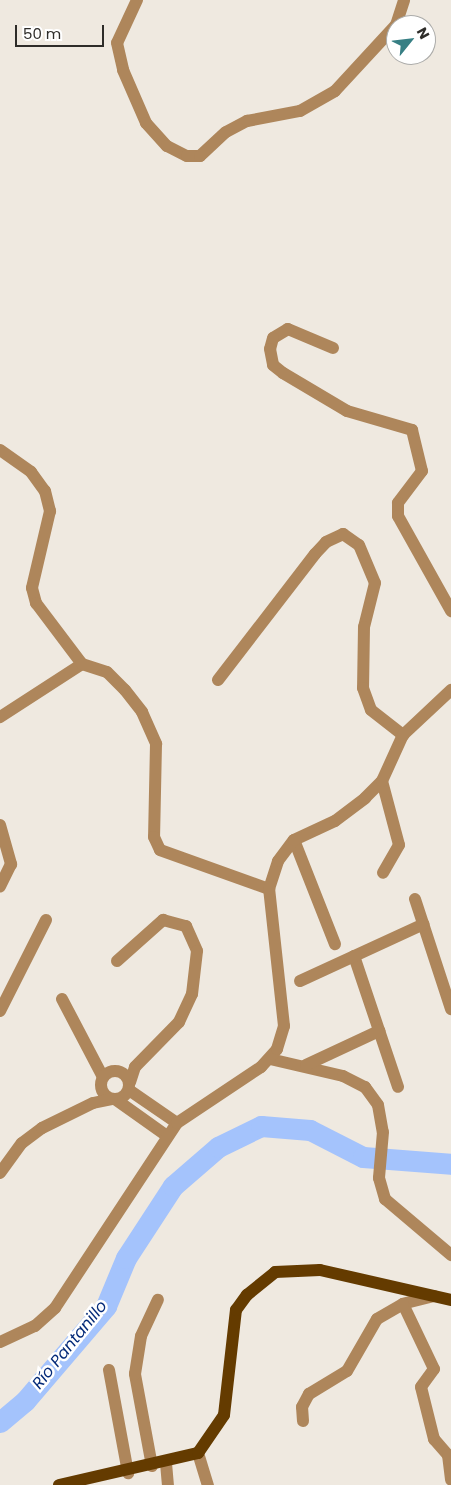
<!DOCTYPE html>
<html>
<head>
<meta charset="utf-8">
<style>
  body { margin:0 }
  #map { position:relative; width:451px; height:1485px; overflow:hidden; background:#efe9e0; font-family:Poppins,sans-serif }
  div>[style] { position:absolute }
  .river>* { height:21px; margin:-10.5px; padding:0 10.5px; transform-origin:10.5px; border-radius:10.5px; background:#a4c3fc }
  .minor>* { height:12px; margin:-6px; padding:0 6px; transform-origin:6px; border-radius:6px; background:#ae865b }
  .minor>.ring { margin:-6px; padding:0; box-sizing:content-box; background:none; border:12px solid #ae865b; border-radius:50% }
  .major>* { height:12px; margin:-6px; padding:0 6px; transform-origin:6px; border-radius:6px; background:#643b00 }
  span { translate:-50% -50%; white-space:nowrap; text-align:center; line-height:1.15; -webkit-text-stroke:5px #fff; paint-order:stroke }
  .water-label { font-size:16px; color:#052b79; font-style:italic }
  .north { position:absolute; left:386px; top:15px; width:50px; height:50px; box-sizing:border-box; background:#fff; border:1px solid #ababa9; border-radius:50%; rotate:61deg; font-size:14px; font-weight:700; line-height:20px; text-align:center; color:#2e2c29 }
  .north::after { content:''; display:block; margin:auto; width:18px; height:22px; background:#377f84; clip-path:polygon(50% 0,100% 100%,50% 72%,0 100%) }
  .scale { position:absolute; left:15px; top:25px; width:89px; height:22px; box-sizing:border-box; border:2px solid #2e2c29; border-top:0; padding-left:6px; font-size:15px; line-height:18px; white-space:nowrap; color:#2e2c29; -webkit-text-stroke:4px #fff; paint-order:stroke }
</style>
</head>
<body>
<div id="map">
  <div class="river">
    <div style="left:0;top:1422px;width:33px;rotate:-40deg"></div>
    <div style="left:25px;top:1401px;width:125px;rotate:-49.5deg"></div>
    <div style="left:106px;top:1306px;width:52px;rotate:-67.4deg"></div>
    <div style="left:126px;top:1258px;width:86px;rotate:-56.9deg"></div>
    <div style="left:173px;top:1186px;width:60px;rotate:-40.9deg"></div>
    <div style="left:218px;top:1147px;width:48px;rotate:-26deg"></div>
    <div style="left:261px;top:1126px;width:49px;rotate:4.7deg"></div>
    <div style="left:310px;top:1130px;width:59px;rotate:27deg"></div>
    <div style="left:363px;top:1157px;width:88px;rotate:4.5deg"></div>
  </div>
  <div class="minor">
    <div style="left:137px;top:0;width:47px;rotate:114.9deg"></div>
    <div style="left:117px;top:43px;width:28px;rotate:77deg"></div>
    <div style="left:123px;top:70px;width:58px;rotate:66.5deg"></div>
    <div style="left:146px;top:123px;width:31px;rotate:48deg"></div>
    <div style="left:167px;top:146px;width:22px;rotate:27deg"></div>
    <div style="left:187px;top:156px;width:13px"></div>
    <div style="left:200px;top:156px;width:35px;rotate:-43deg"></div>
    <div style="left:226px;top:132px;width:24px;rotate:-28deg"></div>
    <div style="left:247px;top:121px;width:54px;rotate:-10.7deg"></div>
    <div style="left:300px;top:111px;width:40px;rotate:-29.7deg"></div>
    <div style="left:335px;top:91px;width:90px;rotate:-47.3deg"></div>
    <div style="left:396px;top:25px;width:26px;rotate:-72deg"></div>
    <div style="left:333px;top:348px;width:49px;rotate:-157.1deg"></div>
    <div style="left:288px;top:329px;width:17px;rotate:149deg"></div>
    <div style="left:273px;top:338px;width:11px;rotate:105deg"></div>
    <div style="left:270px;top:349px;width:16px;rotate:79deg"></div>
    <div style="left:273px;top:365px;width:13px;rotate:39deg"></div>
    <div style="left:283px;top:373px;width:74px;rotate:30.7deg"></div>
    <div style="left:347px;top:411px;width:68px;rotate:16.3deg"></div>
    <div style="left:412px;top:430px;width:42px;rotate:76.3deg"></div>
    <div style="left:422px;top:471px;width:40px;rotate:127deg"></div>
    <div style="left:398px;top:503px;width:13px;rotate:90deg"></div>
    <div style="left:398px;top:516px;width:109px;rotate:60.8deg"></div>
    <div style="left:0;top:450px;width:38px;rotate:35deg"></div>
    <div style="left:31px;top:472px;width:24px;rotate:54deg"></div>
    <div style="left:45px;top:491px;width:21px;rotate:76deg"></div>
    <div style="left:50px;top:511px;width:79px;rotate:103.2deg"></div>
    <div style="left:32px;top:588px;width:16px;rotate:75deg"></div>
    <div style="left:36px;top:603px;width:76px;rotate:53deg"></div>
    <div style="left:82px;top:664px;width:98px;rotate:147.1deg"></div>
    <div style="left:82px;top:664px;width:26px;rotate:18deg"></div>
    <div style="left:107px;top:672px;width:25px;rotate:45deg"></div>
    <div style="left:125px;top:690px;width:28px;rotate:52deg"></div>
    <div style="left:142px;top:712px;width:35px;rotate:66deg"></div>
    <div style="left:156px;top:744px;width:93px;rotate:91.2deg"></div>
    <div style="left:154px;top:837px;width:14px;rotate:65deg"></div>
    <div style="left:160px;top:850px;width:116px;rotate:19.7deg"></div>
    <div style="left:218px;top:680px;width:159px;rotate:-52.4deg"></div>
    <div style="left:315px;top:554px;width:16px;rotate:-47deg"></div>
    <div style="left:326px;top:542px;width:19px;rotate:-25deg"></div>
    <div style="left:343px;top:534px;width:19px;rotate:35deg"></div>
    <div style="left:359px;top:545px;width:41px;rotate:67.2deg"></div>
    <div style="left:375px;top:583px;width:45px;rotate:104deg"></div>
    <div style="left:364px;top:627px;width:61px;rotate:90.9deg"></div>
    <div style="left:363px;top:688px;width:23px;rotate:70deg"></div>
    <div style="left:371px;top:710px;width:41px;rotate:38deg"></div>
    <div style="left:382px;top:781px;width:66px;rotate:75.1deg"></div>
    <div style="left:399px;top:845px;width:32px;rotate:120deg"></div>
    <div style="left:0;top:825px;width:41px;rotate:74.2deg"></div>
    <div style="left:11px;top:864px;width:25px;rotate:116deg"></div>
    <div style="left:294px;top:840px;width:112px;rotate:68.5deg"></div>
    <div style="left:415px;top:899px;width:116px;rotate:71.9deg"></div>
    <div style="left:354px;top:956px;width:138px;rotate:71.4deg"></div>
    <div style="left:117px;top:961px;width:62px;rotate:-41.7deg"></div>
    <div style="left:163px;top:920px;width:24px;rotate:15deg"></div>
    <div style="left:186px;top:926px;width:27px;rotate:66deg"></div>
    <div style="left:197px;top:951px;width:43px;rotate:96.6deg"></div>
    <div style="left:192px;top:994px;width:31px;rotate:115deg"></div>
    <div style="left:179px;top:1022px;width:63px;rotate:134.4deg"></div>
    <div style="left:135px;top:1067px;width:16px;rotate:108deg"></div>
    <div style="left:300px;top:981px;width:136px;rotate:-24.7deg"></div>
    <div style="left:62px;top:999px;width:88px;rotate:62.3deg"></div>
    <div style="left:0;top:1011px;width:102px;rotate:-63.2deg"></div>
    <div style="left:270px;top:1059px;width:75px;rotate:13.1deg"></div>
    <div style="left:343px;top:1076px;width:25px;rotate:27deg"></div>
    <div style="left:365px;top:1087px;width:22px;rotate:54deg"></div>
    <div style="left:378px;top:1105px;width:27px;rotate:80deg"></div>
    <div style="left:383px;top:1132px;width:46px;rotate:95deg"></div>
    <div style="left:379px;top:1178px;width:22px;rotate:74deg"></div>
    <div style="left:385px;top:1199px;width:87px;rotate:40.3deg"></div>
    <div style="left:306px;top:1065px;width:81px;rotate:-25deg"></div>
    <div class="ring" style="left:101px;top:1071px;width:16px;height:16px"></div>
    <div style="left:129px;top:1090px;width:58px;rotate:34.5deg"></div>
    <div style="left:115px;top:1099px;width:64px;rotate:35.4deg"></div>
    <div style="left:0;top:1173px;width:37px;rotate:-54deg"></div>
    <div style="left:22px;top:1143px;width:25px;rotate:-37deg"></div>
    <div style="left:42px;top:1128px;width:57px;rotate:-26.1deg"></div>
    <div style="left:93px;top:1103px;width:19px;rotate:-12deg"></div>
    <div style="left:434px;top:1296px;width:32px;rotate:166deg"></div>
    <div style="left:403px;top:1304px;width:72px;rotate:64.5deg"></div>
    <div style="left:434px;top:1369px;width:22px;rotate:126deg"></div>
    <div style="left:421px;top:1387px;width:54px;rotate:76deg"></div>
    <div style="left:434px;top:1439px;width:21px;rotate:49deg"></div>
    <div style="left:448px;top:1455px;width:25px;rotate:83deg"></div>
    <div style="left:0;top:1342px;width:38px;rotate:-25deg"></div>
    <div style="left:35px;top:1326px;width:27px;rotate:-42deg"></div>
    <div style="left:55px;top:1308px;width:222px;rotate:-56.6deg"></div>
    <div style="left:177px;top:1123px;width:101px;rotate:-33.7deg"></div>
    <div style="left:261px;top:1067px;width:24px;rotate:-48deg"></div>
    <div style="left:277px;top:1049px;width:24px;rotate:-73deg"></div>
    <div style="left:284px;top:1026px;width:138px;rotate:-96.2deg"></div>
    <div style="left:269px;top:889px;width:29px;rotate:-72deg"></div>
    <div style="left:278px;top:861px;width:26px;rotate:-53deg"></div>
    <div style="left:294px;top:840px;width:45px;rotate:-24.9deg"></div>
    <div style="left:335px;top:821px;width:38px;rotate:-37deg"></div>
    <div style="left:365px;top:798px;width:24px;rotate:-45deg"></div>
    <div style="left:382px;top:781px;width:51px;rotate:-65.5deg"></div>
    <div style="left:403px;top:735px;width:66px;rotate:-43.2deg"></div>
    <div style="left:109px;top:1370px;width:105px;rotate:79.5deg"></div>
    <div style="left:303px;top:1421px;width:14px;rotate:-94deg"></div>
    <div style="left:302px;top:1407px;width:15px;rotate:-62deg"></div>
    <div style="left:309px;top:1394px;width:44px;rotate:-31.2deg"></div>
    <div style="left:347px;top:1371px;width:60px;rotate:-60deg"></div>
    <div style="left:377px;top:1319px;width:30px;rotate:-30deg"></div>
    <div style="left:198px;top:1453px;width:34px;rotate:73deg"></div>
    <div style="left:166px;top:1463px;width:22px;rotate:85deg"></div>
    <div style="left:152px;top:1466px;width:94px;rotate:-100.5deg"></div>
    <div style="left:135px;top:1374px;width:38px;rotate:-81deg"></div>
    <div style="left:141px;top:1336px;width:40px;rotate:-65deg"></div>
  </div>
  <div class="major">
    <div style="left:59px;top:1485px;width:143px;rotate:-13deg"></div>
    <div style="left:198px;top:1453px;width:46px;rotate:-55.6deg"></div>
    <div style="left:224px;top:1415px;width:106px;rotate:-83.5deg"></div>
    <div style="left:236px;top:1310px;width:19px;rotate:-54deg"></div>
    <div style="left:247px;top:1295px;width:36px;rotate:-39deg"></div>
    <div style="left:275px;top:1272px;width:45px;rotate:-2.5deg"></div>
    <div style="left:320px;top:1270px;width:134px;rotate:12.9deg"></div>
  </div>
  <div class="water-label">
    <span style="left:70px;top:1345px;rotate:-51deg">Río Pantanillo</span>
  </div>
  <div class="north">N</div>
  <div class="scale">50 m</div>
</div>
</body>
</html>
